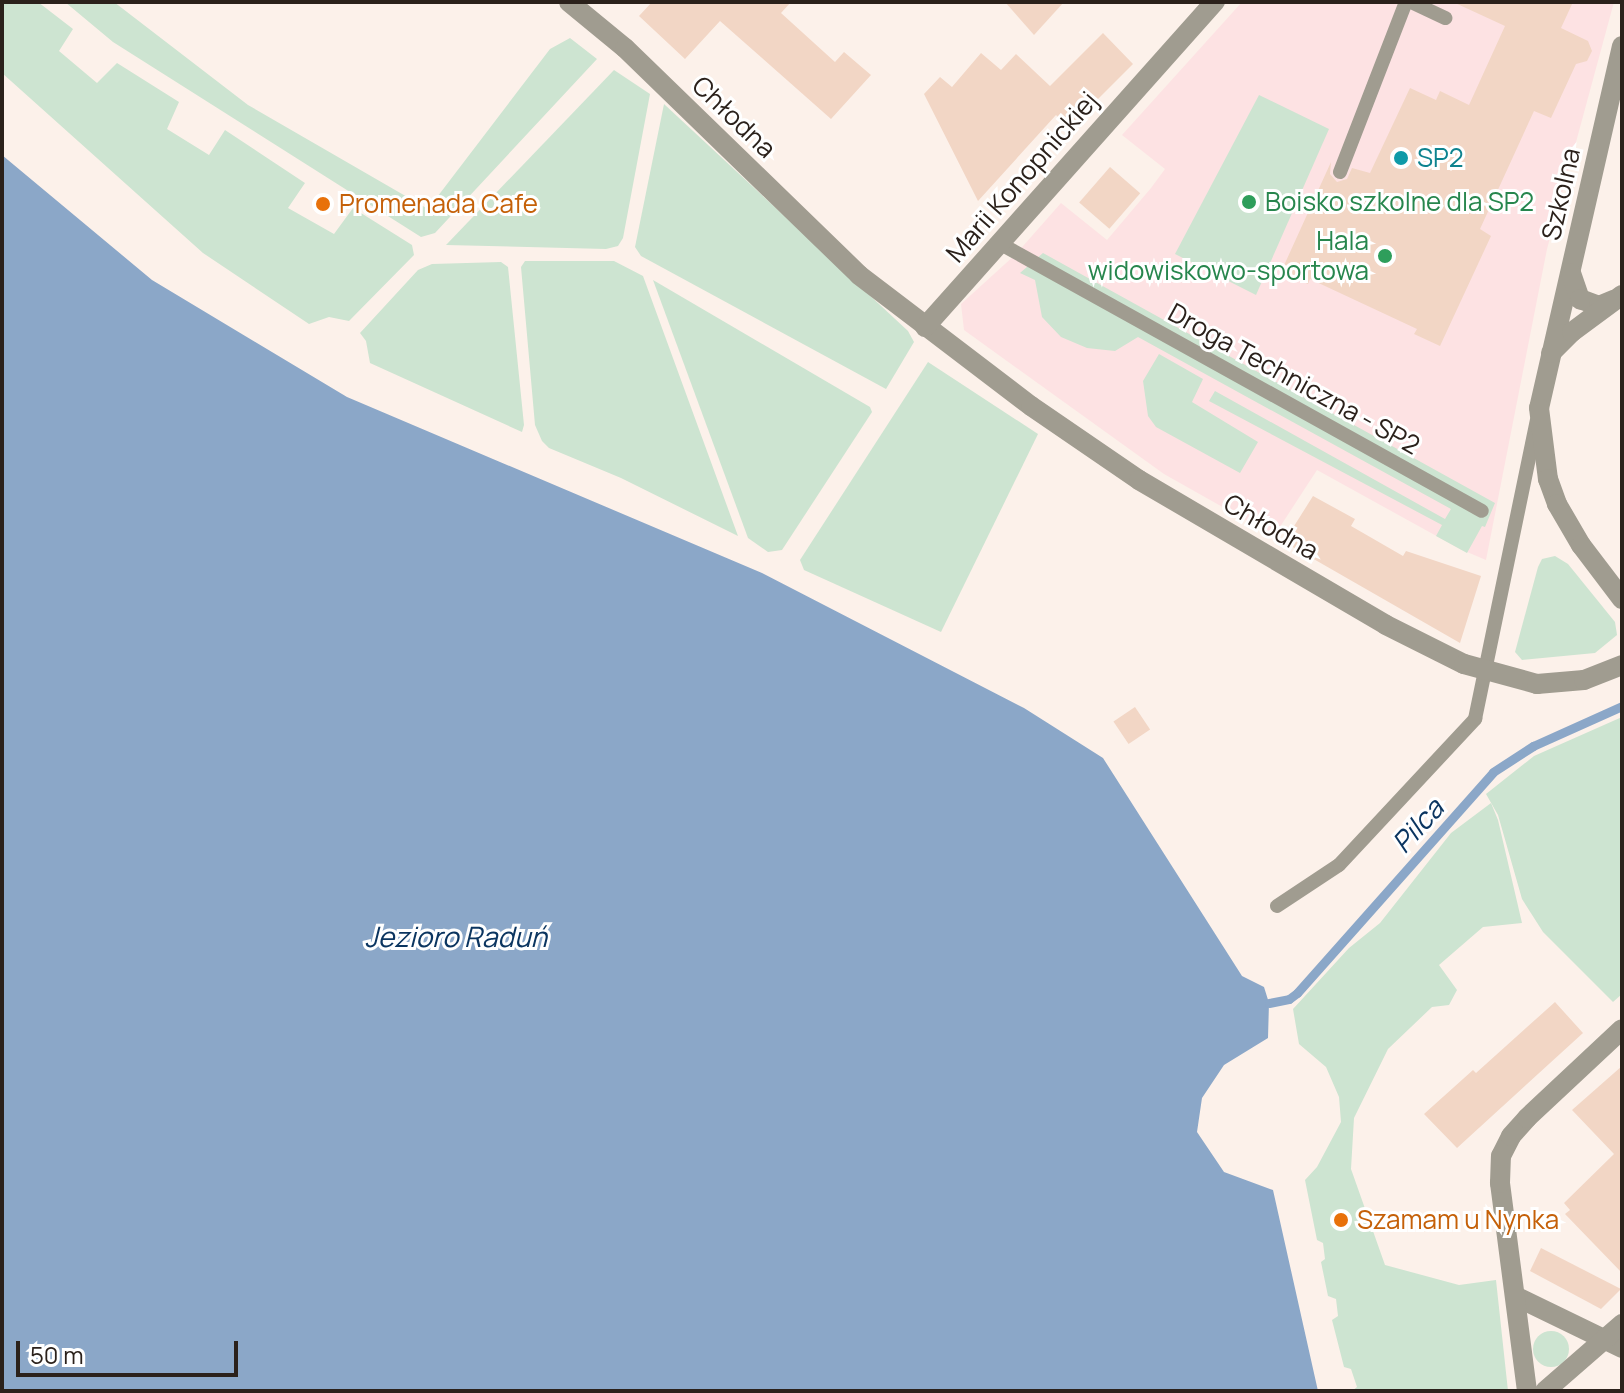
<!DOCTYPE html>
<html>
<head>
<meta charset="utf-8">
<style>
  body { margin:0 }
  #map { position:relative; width:1624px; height:1393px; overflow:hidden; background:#fcf1ea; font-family:Manrope,sans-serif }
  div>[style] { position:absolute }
  .education>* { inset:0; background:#fde2e3 }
  .green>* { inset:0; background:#cde4d1 }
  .round { border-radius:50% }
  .water>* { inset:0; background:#8ba7c8 }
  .stream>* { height:9px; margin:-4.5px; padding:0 4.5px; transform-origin:4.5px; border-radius:4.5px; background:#8ba7c8 }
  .building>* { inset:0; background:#f2d6c5; transform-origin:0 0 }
  .lane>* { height:14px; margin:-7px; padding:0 7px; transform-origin:7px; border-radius:7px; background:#a09c90 }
  .street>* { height:20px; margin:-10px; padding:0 10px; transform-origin:10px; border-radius:10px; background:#a09c90 }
  .dots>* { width:22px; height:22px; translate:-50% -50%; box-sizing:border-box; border:4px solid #fff; border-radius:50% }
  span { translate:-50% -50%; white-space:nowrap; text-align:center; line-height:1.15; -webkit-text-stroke:6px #fff; paint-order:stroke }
  .street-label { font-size:26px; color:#2b211b }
  .culture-label { font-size:26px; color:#0d838f }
  .left { translate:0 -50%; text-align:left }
  .leisure-label { font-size:26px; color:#27864d }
  .right { translate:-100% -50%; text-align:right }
  .food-label { font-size:26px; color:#c56008 }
  .water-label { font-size:28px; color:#0b3560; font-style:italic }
  .frame { position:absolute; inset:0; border:4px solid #2b211b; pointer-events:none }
  .scale { position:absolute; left:16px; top:1341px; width:222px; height:36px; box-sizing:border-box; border:4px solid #2b211b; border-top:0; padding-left:10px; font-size:24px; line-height:28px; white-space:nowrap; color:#2b211b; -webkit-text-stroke:6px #fff; paint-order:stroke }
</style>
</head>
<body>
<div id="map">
  <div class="education">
    <div style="clip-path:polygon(1242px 2px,1614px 2px,1547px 249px,1486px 560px,1460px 549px,1317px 470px,1274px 536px,1164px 474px,964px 330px,961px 304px,1016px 254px,1061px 203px,1107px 240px,1151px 188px,1165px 169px,1122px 135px)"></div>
  </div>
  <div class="green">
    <div style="clip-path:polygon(2px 2px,38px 2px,73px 29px,59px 51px,97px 83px,117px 63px,179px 102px,167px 129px,209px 155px,225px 130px,305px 183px,288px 208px,334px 234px,353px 208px,412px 245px,414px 255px,349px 321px,329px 317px,309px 324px,203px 253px,2px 73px)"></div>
    <div style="clip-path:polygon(65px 2px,114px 2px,248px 105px,428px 209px,550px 49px,570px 38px,597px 59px,435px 233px,421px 237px,113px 42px)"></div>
    <div style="clip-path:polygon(614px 70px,650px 94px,623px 238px,618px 246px,606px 249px,446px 245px)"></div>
    <div style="clip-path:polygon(1259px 95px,1329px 129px,1256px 295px,1175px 254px)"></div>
    <div style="clip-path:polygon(664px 104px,908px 331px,914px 342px,886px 389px,641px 256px,635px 247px)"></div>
    <div style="clip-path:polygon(1043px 253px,1495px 503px,1485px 527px,1482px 526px,1467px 553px,1436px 536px,1442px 525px,1209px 401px,1215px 391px,1445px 519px,1451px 509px,1138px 337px,1115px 351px,1087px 348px,1061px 337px,1042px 317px,1035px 280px,1020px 273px)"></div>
    <div style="clip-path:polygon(525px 261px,614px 261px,643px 276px,738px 536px,621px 478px,549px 448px,542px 441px,535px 425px,521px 267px)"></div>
    <div style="clip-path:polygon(501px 262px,508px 267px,524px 425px,522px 432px,370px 363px,366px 341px,360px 333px,418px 270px,432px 264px)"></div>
    <div style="clip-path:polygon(653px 280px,870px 407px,872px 412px,782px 550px,768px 552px,748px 538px)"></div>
    <div style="clip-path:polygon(1159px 354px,1203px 379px,1192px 402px,1258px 442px,1240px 473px,1156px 427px,1148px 416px,1143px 381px)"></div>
    <div style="clip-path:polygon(928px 362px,1038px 434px,941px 632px,804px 570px,800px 560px)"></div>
    <div style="clip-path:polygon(1555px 556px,1568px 564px,1615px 622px,1617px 635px,1595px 653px,1522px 660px,1515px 652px,1538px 567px,1542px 559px)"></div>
    <div style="clip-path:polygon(1622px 717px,1622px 994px,1613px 1002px,1543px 932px,1522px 899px,1498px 815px,1486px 794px,1534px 756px)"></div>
    <div style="clip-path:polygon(1491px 803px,1498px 820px,1522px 923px,1483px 927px,1439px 965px,1457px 990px,1449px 1005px,1432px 1007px,1388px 1049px,1354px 1118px,1351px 1169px,1385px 1265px,1459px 1285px,1496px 1280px,1508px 1391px,1352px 1391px,1357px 1387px,1351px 1369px,1344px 1367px,1332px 1320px,1338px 1316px,1336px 1299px,1328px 1296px,1321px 1262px,1325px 1259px,1323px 1243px,1317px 1240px,1305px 1180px,1317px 1167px,1341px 1122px,1339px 1097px,1326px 1067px,1299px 1044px,1293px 1009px,1349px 948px,1380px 923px,1451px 833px)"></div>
    <div class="round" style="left:1533px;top:1331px;width:36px;height:36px"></div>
  </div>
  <div class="water">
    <div style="clip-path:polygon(2px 155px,152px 280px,347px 397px,762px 573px,1024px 708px,1103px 758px,1242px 976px,1264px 987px,1269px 1003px,1268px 1038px,1224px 1065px,1202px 1098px,1197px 1132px,1224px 1172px,1273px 1190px,1318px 1391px,2px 1391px)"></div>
  </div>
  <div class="stream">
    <div style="left:1269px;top:1003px;width:20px;rotate:-11deg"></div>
    <div style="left:1289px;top:999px;width:10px;rotate:-37deg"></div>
    <div style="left:1297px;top:993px;width:295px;rotate:-48.4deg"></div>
    <div style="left:1493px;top:772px;width:48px;rotate:-33deg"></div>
    <div style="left:1533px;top:746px;width:98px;rotate:-24.2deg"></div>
  </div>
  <div class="building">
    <div style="clip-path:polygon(652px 2px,791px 2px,781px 13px,835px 62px,844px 52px,871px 75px,831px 119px,720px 21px,685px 59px,639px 16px)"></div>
    <div style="clip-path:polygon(1005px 2px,1064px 2px,1034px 35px)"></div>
    <div style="clip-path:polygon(1453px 2px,1573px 2px,1561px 28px,1588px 41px,1592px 51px,1587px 61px,1576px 64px,1551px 118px,1534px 111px,1480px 229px,1491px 236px,1440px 346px,1414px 334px,1417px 329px,1310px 279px,1308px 284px,1281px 272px,1331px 162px,1330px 174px,1337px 182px,1347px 179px,1352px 168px,1370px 173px,1410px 88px,1436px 100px,1440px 91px,1469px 105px,1505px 26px)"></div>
    <div style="clip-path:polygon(1103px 33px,1133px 64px,1069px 128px,1056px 115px,978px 201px,924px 94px,940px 77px,952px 87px,981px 53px,1001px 70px,1016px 54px,1050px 86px)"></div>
    <div style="left:1110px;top:167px;width:40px;height:47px;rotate:41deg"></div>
    <div style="clip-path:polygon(1313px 496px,1355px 519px,1351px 526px,1403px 556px,1406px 551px,1481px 576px,1460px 643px,1284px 542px)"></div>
    <div style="left:1135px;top:707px;width:27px;height:26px;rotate:56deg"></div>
    <div style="clip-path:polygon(1555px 1002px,1583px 1033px,1457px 1148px,1424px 1114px,1473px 1070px,1476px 1073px)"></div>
    <div style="clip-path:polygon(1622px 1066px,1622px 1273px,1565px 1214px,1570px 1210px,1564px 1203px,1614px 1154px,1572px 1110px)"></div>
    <div style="clip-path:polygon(1541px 1248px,1621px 1289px,1601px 1309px,1530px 1271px)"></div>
  </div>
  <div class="lane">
    <div style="left:1411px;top:2px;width:38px;rotate:25deg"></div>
    <div style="left:1340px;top:172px;width:182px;rotate:-68.8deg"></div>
    <div style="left:999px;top:243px;width:552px;rotate:29.02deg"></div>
    <div style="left:1277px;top:906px;width:74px;rotate:-33.5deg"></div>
    <div style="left:1339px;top:865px;width:200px;rotate:-47deg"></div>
    <div style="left:1475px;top:719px;width:305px;rotate:-78.3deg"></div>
  </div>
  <div class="street">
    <div style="left:569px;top:2px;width:72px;rotate:39.4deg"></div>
    <div style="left:625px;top:48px;width:326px;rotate:44.1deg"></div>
    <div style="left:859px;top:275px;width:216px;rotate:37.3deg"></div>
    <div style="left:1031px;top:406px;width:131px;rotate:34.4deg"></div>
    <div style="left:1139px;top:480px;width:286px;rotate:30.4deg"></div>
    <div style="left:1386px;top:625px;width:87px;rotate:26.6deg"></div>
    <div style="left:1464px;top:664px;width:76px;rotate:15.3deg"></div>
    <div style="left:1537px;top:684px;width:47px;rotate:-4.9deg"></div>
    <div style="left:1584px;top:680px;width:41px;rotate:-21.5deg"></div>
    <div style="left:1622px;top:46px;width:371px;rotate:102.9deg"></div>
    <div style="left:1539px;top:408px;width:72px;rotate:82.8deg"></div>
    <div style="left:1548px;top:479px;width:27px;rotate:70deg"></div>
    <div style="left:1557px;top:504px;width:48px;rotate:59.7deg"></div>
    <div style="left:1581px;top:545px;width:68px;rotate:52.8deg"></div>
    <div style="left:1571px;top:273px;width:28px;rotate:71deg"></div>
    <div style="left:1580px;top:299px;width:20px;rotate:20deg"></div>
    <div style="left:1599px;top:306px;width:15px;rotate:-23deg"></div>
    <div style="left:925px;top:327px;width:436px;rotate:-48.3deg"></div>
    <div style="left:1551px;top:353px;width:30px;rotate:-45deg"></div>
    <div style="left:1572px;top:332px;width:62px;rotate:-36.5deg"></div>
    <div style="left:1517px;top:1297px;width:117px;rotate:25.9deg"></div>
    <div style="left:1527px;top:1391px;width:210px;rotate:-97.4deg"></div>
    <div style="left:1500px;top:1183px;width:27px;rotate:-88deg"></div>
    <div style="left:1501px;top:1156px;width:22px;rotate:-63deg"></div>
    <div style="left:1511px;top:1136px;width:24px;rotate:-48deg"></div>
    <div style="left:1527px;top:1118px;width:130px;rotate:-43.1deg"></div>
    <div style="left:1545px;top:1391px;width:102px;rotate:-41deg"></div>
  </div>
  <div class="dots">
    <div style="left:1401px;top:158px;background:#0f9aa8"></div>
    <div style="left:1249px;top:202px;background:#2e9e5b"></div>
    <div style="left:323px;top:204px;background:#e8710a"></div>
    <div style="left:1385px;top:256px;background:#2e9e5b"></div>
    <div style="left:1341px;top:1220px;background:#e8710a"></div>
  </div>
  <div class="street-label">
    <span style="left:734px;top:117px;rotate:44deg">Chłodna</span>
    <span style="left:1022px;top:177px;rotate:-49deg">Marii Konopnickiej</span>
    <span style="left:1561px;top:194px;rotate:-77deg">Szkolna</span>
    <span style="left:1294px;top:379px;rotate:29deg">Droga Techniczna - SP2</span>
    <span style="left:1271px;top:527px;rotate:30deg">Chłodna</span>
  </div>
  <div class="culture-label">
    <span class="left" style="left:1417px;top:158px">SP2</span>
  </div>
  <div class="leisure-label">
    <span class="left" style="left:1265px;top:202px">Boisko szkolne dla SP2</span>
    <span class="right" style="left:1369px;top:256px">Hala<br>widowiskowo-sportowa</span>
  </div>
  <div class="food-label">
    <span class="left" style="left:339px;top:204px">Promenada Cafe</span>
    <span class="left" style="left:1357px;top:1220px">Szamam u Nynka</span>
  </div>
  <div class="water-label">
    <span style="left:1417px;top:825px;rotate:-48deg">Pilca</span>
    <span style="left:456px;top:936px">Jezioro Raduń</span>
  </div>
  <div class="frame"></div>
  <div class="scale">50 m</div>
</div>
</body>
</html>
